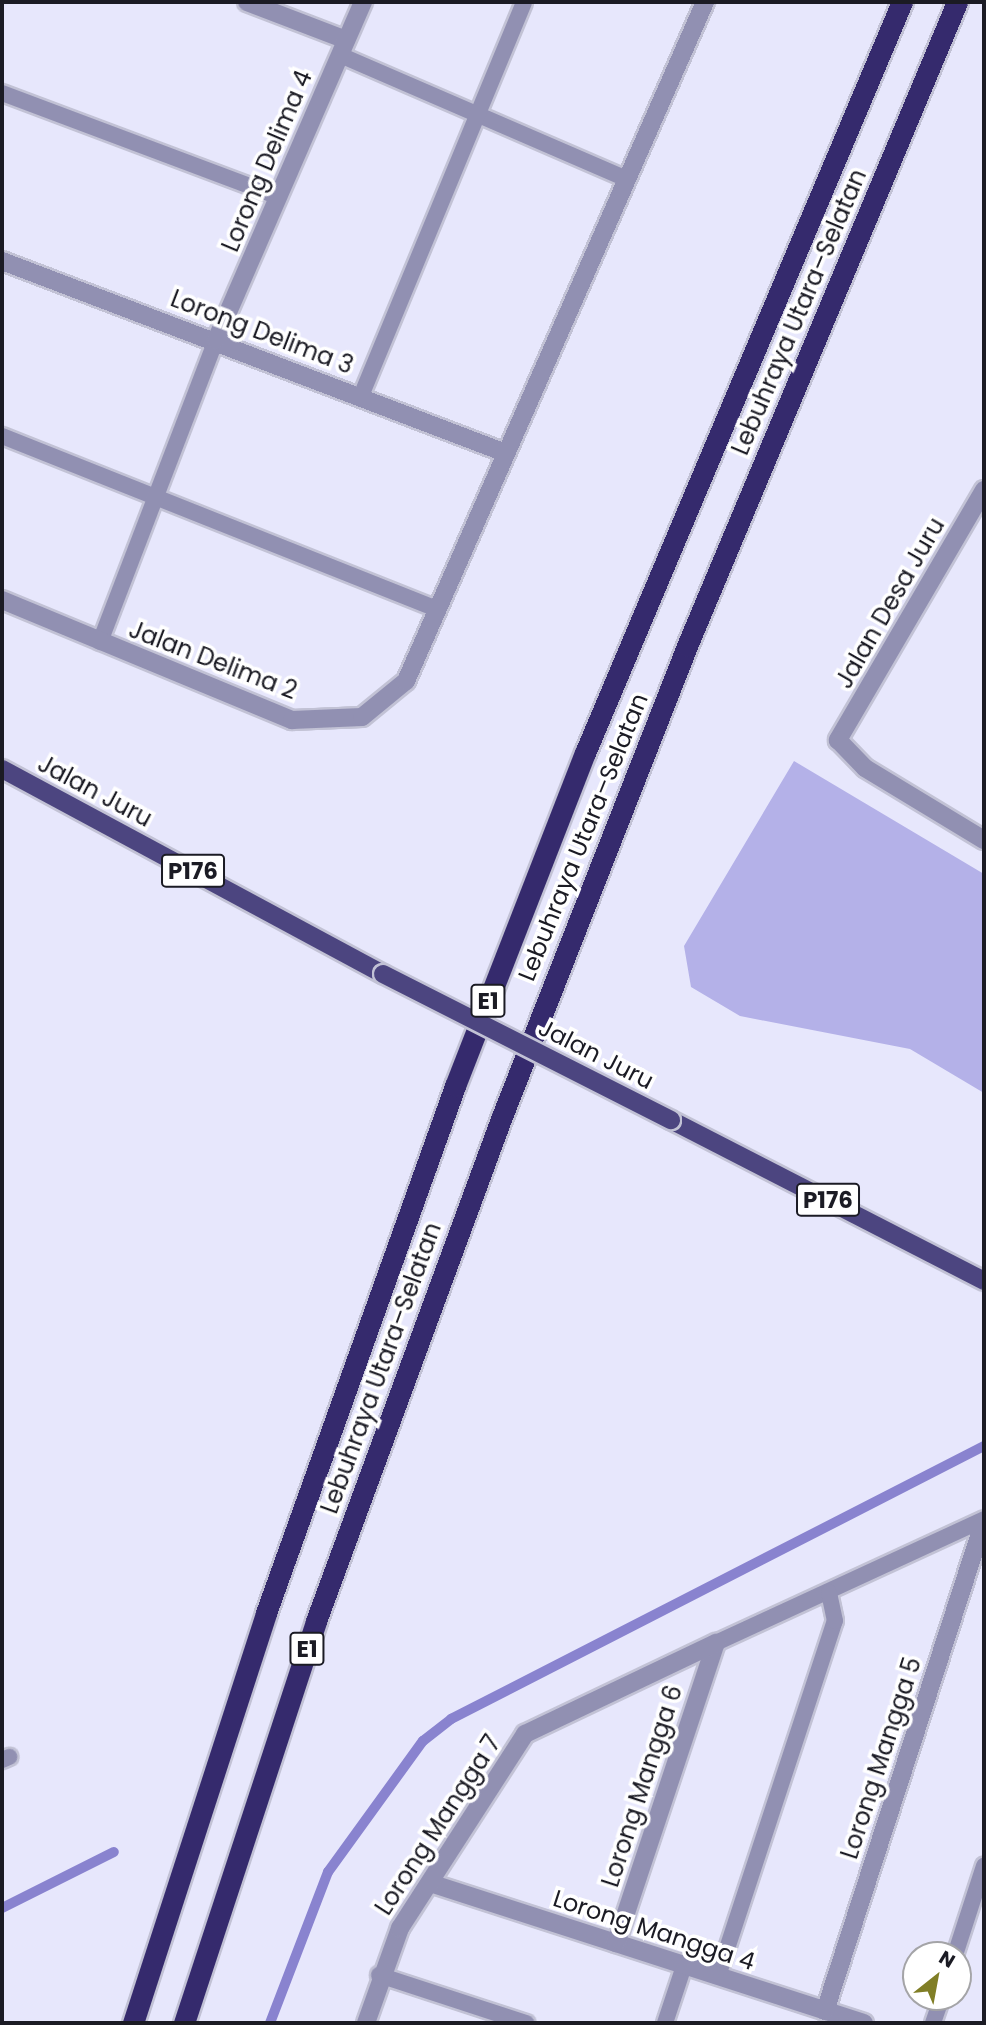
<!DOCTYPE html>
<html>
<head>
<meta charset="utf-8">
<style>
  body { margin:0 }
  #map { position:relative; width:986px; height:2025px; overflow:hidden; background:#e7e7fc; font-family:Poppins,sans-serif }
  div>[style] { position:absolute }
  .green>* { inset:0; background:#b4b1e8 }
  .stream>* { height:10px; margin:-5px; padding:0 5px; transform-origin:5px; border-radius:5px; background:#8983cf }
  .roads { filter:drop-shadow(2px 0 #c2c2d5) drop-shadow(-2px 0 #c2c2d5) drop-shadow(0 2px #c2c2d5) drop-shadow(0 -2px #c2c2d5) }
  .lane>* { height:16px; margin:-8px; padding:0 8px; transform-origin:8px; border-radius:8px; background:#9190b2 }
  .street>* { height:18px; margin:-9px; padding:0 9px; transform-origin:9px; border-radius:9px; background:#9190b2 }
  .primary>* { height:18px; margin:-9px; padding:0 9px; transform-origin:9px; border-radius:9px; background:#4c4580 }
  .highway>* { height:21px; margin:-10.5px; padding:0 10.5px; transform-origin:10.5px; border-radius:10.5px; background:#352a6d }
  .bridges { filter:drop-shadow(2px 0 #c2c2d5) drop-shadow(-2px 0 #c2c2d5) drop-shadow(0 2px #c2c2d5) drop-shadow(0 -2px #c2c2d5) }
  .primary-bridge>* { height:18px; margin:-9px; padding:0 9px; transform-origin:9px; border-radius:9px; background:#4c4580 }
  span { translate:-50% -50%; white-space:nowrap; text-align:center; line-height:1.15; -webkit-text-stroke:7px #fff; paint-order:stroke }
  .shield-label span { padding:2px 5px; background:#fff; border:2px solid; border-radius:5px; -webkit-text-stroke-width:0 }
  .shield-label { font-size:23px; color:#1b1b24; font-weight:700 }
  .street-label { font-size:24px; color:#1b1b24 }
  .frame { position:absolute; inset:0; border:4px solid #1b1b24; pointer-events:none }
  .north { position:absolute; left:902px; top:1941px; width:70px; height:70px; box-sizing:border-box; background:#fff; border:2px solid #a4a4a7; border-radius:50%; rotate:31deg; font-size:19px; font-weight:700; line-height:28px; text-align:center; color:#1b1b24 }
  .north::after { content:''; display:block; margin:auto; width:24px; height:32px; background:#807e26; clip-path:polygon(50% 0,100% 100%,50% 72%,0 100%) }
</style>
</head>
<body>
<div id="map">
  <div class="green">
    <div style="clip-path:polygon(794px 761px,984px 874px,984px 1093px,910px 1049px,740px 1016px,691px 987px,684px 946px)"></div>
  </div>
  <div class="stream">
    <div style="left:2px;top:1908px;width:125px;rotate:-26.6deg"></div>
    <div style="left:270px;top:2023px;width:162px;rotate:-69deg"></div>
    <div style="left:328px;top:1872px;width:162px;rotate:-54.1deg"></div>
    <div style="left:423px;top:1741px;width:36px;rotate:-38deg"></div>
    <div style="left:451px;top:1719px;width:599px;rotate:-27.12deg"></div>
  </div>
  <div class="roads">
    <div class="lane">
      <div style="left:340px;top:55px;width:312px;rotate:23.4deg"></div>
      <div style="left:2px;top:93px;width:295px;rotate:20.6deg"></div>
      <div style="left:361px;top:396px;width:426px;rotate:-67.5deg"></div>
      <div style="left:2px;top:436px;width:468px;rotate:21.7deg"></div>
      <div style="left:100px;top:642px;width:324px;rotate:-69deg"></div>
      <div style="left:716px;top:1643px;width:295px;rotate:-24.8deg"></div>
      <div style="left:2px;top:1760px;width:8px;rotate:-23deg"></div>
      <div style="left:955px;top:1955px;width:94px;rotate:-72deg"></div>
      <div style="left:379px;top:1975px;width:155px;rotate:18.1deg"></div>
      <div style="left:718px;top:1976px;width:374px;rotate:-71.8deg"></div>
      <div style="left:835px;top:1621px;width:29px;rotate:-102deg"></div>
      <div style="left:665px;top:2023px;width:60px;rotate:-71.6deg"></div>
      <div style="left:933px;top:2023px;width:28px;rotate:-71deg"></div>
    </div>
    <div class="street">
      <div style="left:247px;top:2px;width:106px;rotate:21deg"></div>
      <div style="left:2px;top:261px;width:536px;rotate:20.87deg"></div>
      <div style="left:216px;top:340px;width:369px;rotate:-66.5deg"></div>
      <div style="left:984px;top:490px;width:290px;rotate:120.3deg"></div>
      <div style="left:838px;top:740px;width:39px;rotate:46deg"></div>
      <div style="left:865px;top:768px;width:139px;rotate:31.2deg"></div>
      <div style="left:2px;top:600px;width:314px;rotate:22.5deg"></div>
      <div style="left:292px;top:720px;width:70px;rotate:-2.5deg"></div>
      <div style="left:362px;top:717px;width:57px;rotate:-39.3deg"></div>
      <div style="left:406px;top:681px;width:742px;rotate:-66.23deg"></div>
      <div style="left:430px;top:1883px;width:456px;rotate:17.9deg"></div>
      <div style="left:616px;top:1943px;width:316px;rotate:-71.6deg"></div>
      <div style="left:825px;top:2011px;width:515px;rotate:-72.02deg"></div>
      <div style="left:366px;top:2023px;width:101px;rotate:-70.3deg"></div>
      <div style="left:400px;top:1928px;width:231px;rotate:-57.2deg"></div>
      <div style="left:525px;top:1734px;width:212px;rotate:-25.5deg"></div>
    </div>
    <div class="primary">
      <div style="left:2px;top:769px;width:433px;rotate:28.3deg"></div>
      <div style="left:671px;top:1120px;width:352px;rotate:27.2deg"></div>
    </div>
    <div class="highway">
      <div style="left:133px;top:2023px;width:431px;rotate:-72deg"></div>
      <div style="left:266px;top:1613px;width:560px;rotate:-70.27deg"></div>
      <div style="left:455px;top:1086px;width:357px;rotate:-68.7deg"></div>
      <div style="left:585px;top:753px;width:815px;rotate:-67.12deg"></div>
      <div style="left:184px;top:2023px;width:423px;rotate:-71.8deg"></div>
      <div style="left:316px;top:1621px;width:535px;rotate:-69.77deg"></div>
      <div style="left:501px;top:1119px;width:508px;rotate:-68.53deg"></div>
      <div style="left:687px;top:646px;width:698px;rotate:-67.25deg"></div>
    </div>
  </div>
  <div class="bridges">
    <div class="primary-bridge">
      <div style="left:383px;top:974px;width:323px;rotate:26.9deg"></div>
    </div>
  </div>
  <div class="shield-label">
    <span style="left:193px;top:871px">P176</span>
    <span style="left:488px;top:1001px">E1</span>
    <span style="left:828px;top:1200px">P176</span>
    <span style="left:307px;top:1649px">E1</span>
  </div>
  <div class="street-label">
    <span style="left:267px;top:161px;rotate:-67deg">Lorong Delima 4</span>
    <span style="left:799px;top:312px;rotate:-67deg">Lebuhraya Utara–Selatan</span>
    <span style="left:262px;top:332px;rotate:21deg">Lorong Delima 3</span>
    <span style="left:890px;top:603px;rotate:-60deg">Jalan Desa Juru</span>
    <span style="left:213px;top:660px;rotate:21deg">Jalan Delima 2</span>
    <span style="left:95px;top:791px;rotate:28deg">Jalan Juru</span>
    <span style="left:583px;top:837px;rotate:-68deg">Lebuhraya Utara–Selatan</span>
    <span style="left:596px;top:1054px;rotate:27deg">Jalan Juru</span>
    <span style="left:381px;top:1368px;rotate:-70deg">Lebuhraya Utara–Selatan</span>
    <span style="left:881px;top:1758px;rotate:-72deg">Lorong Mangga 5</span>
    <span style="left:642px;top:1786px;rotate:-72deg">Lorong Mangga 6</span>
    <span style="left:438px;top:1825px;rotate:-57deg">Lorong Mangga 7</span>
    <span style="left:654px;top:1930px;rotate:18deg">Lorong Mangga 4</span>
  </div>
  <div class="frame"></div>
  <div class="north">N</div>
</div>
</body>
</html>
